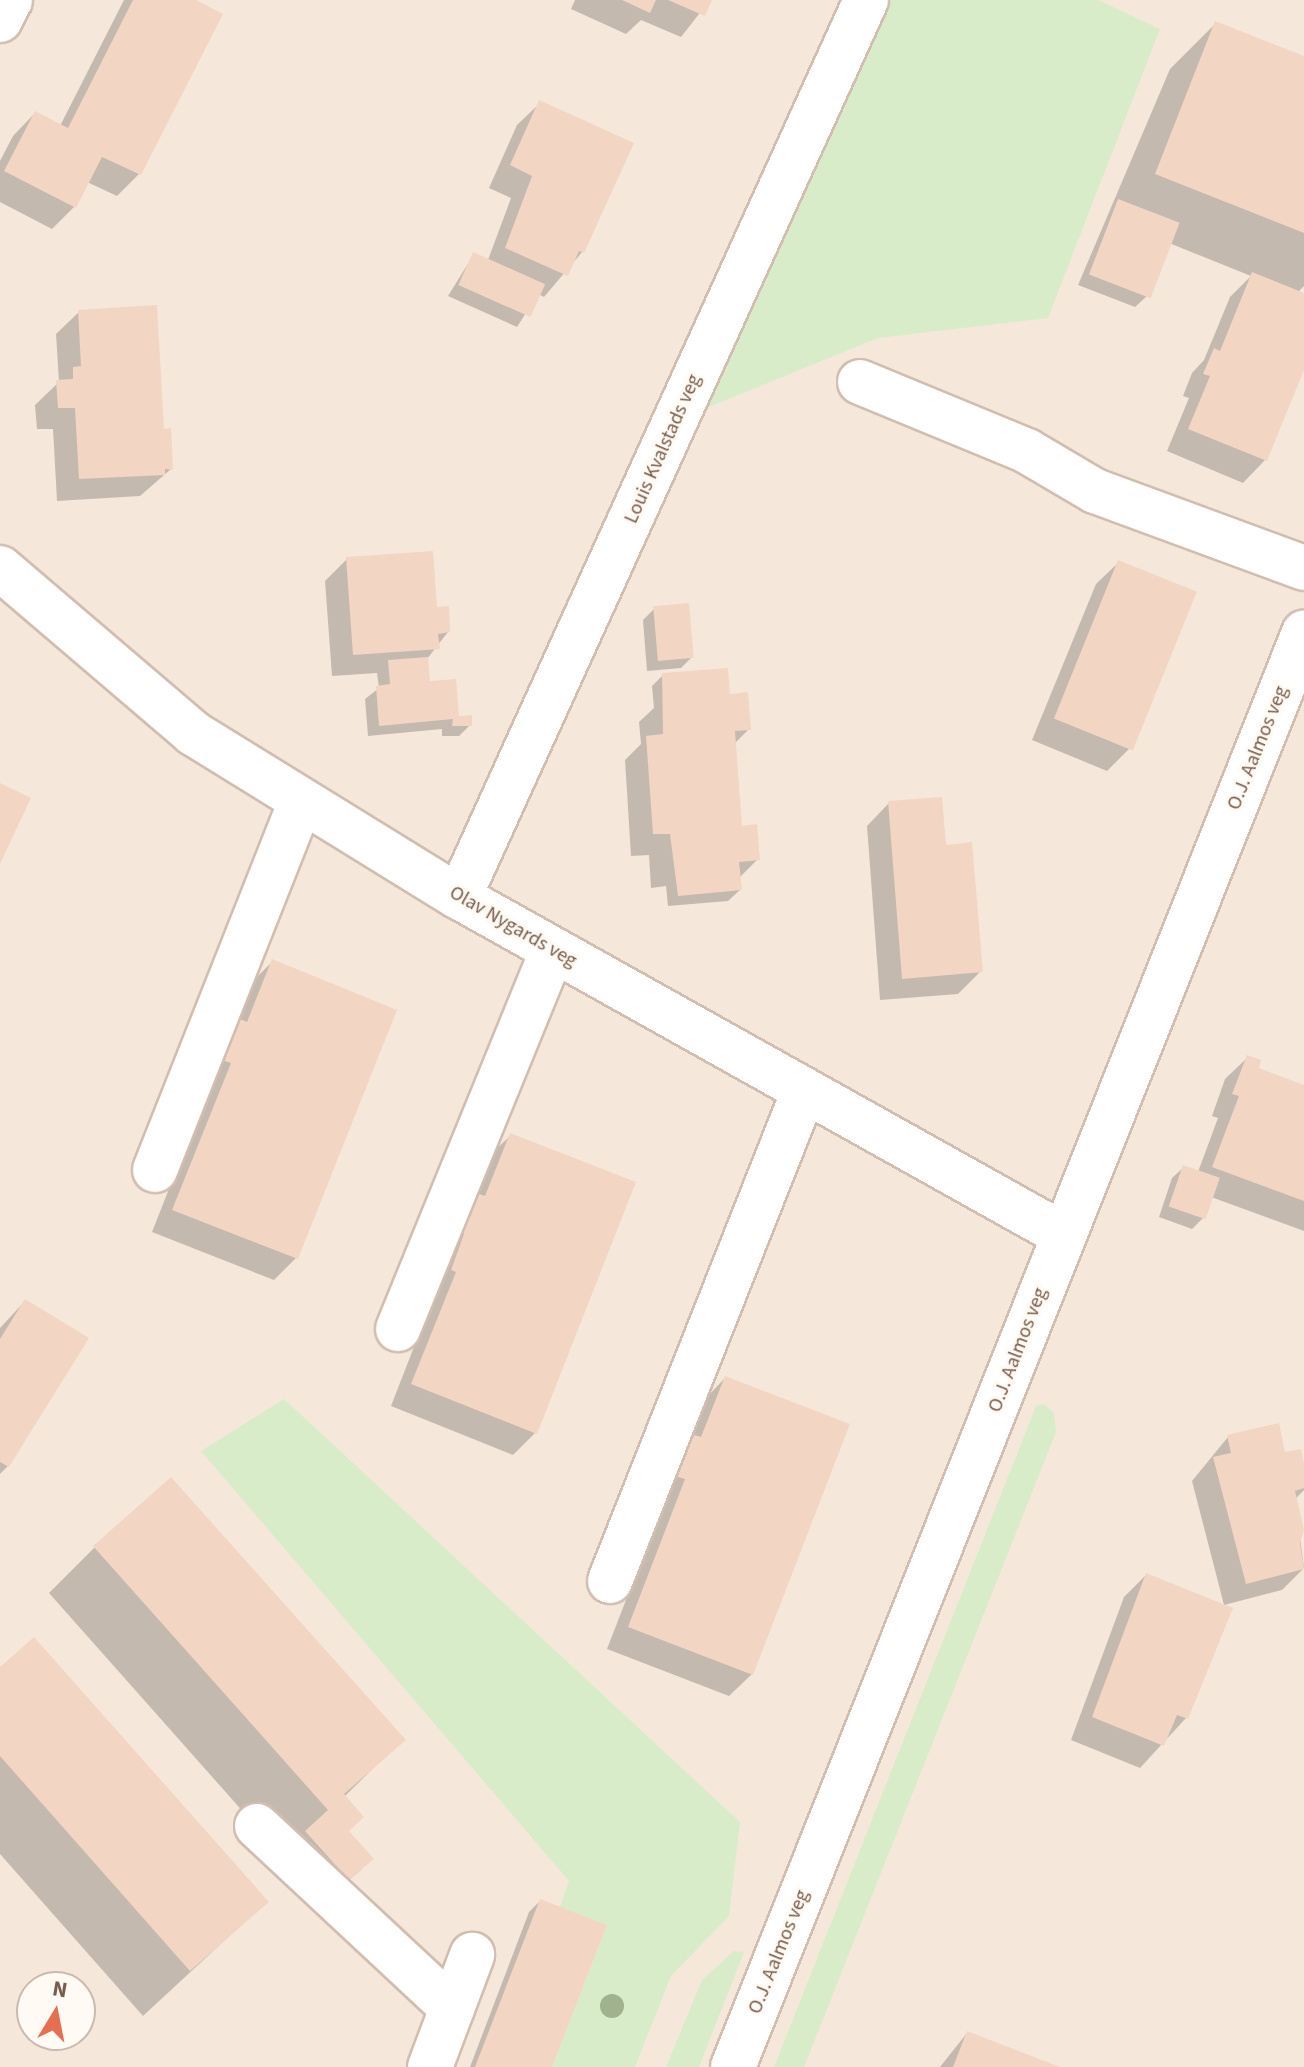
<!DOCTYPE html>
<html>
<head>
<meta charset="utf-8">
<style>
  body { margin:0 }
  #map { position:relative; width:1304px; height:2067px; overflow:hidden; background:#fdf6ec; font-family:"Source Sans 3",sans-serif }
  div>[style] { position:absolute }
  .residential>* { inset:0; background:#f5e8da }
  .green>* { inset:0; background:#d8ecc9 }
  .shadow>* { inset:0; background:#0003 }
  .building>* { inset:0; background:#f3d5c3; transform-origin:0 0 }
  .roads { filter:drop-shadow(2px 0 #d1beb0) drop-shadow(-2px 0 #d1beb0) drop-shadow(0 2px #d1beb0) drop-shadow(0 -2px #d1beb0) }
  .minor>* { height:44px; margin:-22px; padding:0 22px; transform-origin:22px; border-radius:22px; background:#fff }
  .trees>* { width:24px; height:24px; margin:-12px; border-radius:50%; background:#a0b28e }
  span { translate:-50% -50%; white-space:nowrap; text-align:center; line-height:1.15; -webkit-text-stroke:6px #fffaf3; paint-order:stroke }
  .street-label { font-size:20px; color:#7a5c4d }
  .north { position:absolute; left:16px; top:1971px; width:80px; height:80px; box-sizing:border-box; background:#fffaf3; border:2px solid #cabbb1; border-radius:50%; rotate:10deg; font-size:22px; font-weight:700; line-height:32px; text-align:center; color:#7a5c4d }
  .north::after { content:''; display:block; margin:auto; width:28px; height:36px; background:#e76f51; clip-path:polygon(50% 0,100% 100%,50% 72%,0 100%) }
</style>
</head>
<body>
<div id="map">
  <div class="residential">
    <div style="clip-path:polygon(evenodd,0 0,1304px 0,1304px 2067px,0 2067px,0 0,32px 1987px,80px 1987px,80px 2035px,32px 2035px,32px 1987px)"></div>
  </div>
  <div class="green">
    <div style="clip-path:polygon(891px 0,1098px 0,1160px 29px,1048px 318px,878px 338px,704px 409px)"></div>
    <div style="clip-path:polygon(284px 1399px,740px 1822px,729px 1916px,671px 1976px,635px 2067px,552px 2067px,607px 1925px,560px 1907px,569px 1881px,201px 1451px)"></div>
    <div style="clip-path:polygon(1044px 1404px,1054px 1413px,1056px 1432px,804px 2067px,774px 2067px,1036px 1406px)"></div>
    <div style="clip-path:polygon(734px 1951px,744px 1952px,699px 2067px,666px 2067px,702px 1980px)"></div>
  </div>
  <div class="shadow">
    <div style="clip-path:polygon(124px 0,192px 0,221px 15px,139px 174px,117px 196px,87px 182px,74px 207px,52px 229px,0 202px,0 161px,13px 136px,35px 113px,60px 126px)"></div>
    <div style="clip-path:polygon(575px 0,710px 0,681px 37px,641px 20px,626px 34px,571px 9px)"></div>
    <div style="clip-path:polygon(1216px 23px,1304px 58px,1304px 286px,1298px 292px,1304px 295px,1304px 365px,1265px 460px,1243px 483px,1167px 451px,1189px 398px,1183px 396px,1192px 373px,1204px 360px,1230px 297px,1251px 276px,1169px 243px,1147px 296px,1135px 307px,1078px 285px,1170px 69px)"></div>
    <div style="clip-path:polygon(540px 103px,583px 251px,544px 297px,538px 294px,517px 327px,448px 296px,474px 254px,488px 260px,511px 198px,489px 188px,517px 125px)"></div>
    <div style="clip-path:polygon(79px 312px,162px 431px,171px 469px,140px 496px,57px 501px,53px 429px,37px 429px,35px 405px,59px 382px,56px 334px)"></div>
    <div style="clip-path:polygon(347px 559px,435px 609px,448px 632px,427px 659px,429px 683px,457px 718px,470px 725px,459px 736px,442px 736px,442px 729px,368px 736px,365px 699px,379px 688px,377px 673px,332px 676px,325px 581px)"></div>
    <div style="clip-path:polygon(1119px 562px,1129px 749px,1107px 771px,1032px 740px,1096px 584px)"></div>
    <div style="clip-path:polygon(654px 609px,692px 657px,681px 668px,647px 671px,643px 620px)"></div>
    <div style="clip-path:polygon(663px 675px,728px 696px,749px 729px,734px 744px,740px 828px,758px 859px,739px 878px,740px 890px,728px 901px,668px 906px,666px 886px,651px 888px,649px 855px,631px 856px,625px 760px,641px 744px,639px 722px,654px 708px,652px 686px)"></div>
    <div style="clip-path:polygon(889px 803px,981px 971px,958px 994px,880px 1000px,867px 826px)"></div>
    <div style="clip-path:polygon(272px 962px,296px 1258px,274px 1280px,152px 1232px,250px 984px)"></div>
    <div style="clip-path:polygon(1248px 1057px,1256px 1069px,1304px 1087px,1304px 1231px,1211px 1197px,1203px 1218px,1192px 1229px,1159px 1217px,1172px 1178px,1184px 1167px,1198px 1172px,1218px 1118px,1212px 1116px,1225px 1079px)"></div>
    <div style="clip-path:polygon(511px 1135px,535px 1433px,513px 1455px,391px 1406px,488px 1157px)"></div>
    <div style="clip-path:polygon(25px 1301px,8px 1466px,0 1474px,0 1328px)"></div>
    <div style="clip-path:polygon(725px 1378px,752px 1674px,729px 1696px,607px 1649px,703px 1401px)"></div>
    <div style="clip-path:polygon(1228px 1437px,1284px 1454px,1304px 1472px,1304px 1490px,1295px 1499px,1304px 1568px,1282px 1590px,1224px 1605px,1192px 1481px)"></div>
    <div style="clip-path:polygon(95px 1547px,403px 1739px,344px 1797px,346px 1832px,361px 1870px,337px 1890px,301px 1877px,49px 1593px)"></div>
    <div style="clip-path:polygon(1146px 1575px,1186px 1718px,1140px 1768px,1071px 1740px,1124px 1597px)"></div>
    <div style="clip-path:polygon(0 1670px,266px 1902px,143px 2016px,0 1854px)"></div>
    <div style="clip-path:polygon(540px 1901px,550px 2067px,470px 2067px,529px 1912px)"></div>
    <div style="clip-path:polygon(967px 2033px,1055px 2067px,940px 2067px)"></div>
  </div>
  <div class="building">
    <div style="clip-path:polygon(133px 0,196px 0,223px 14px,141px 175px,102px 157px,76px 208px,4px 171px,35px 111px,68px 128px)"></div>
    <div style="clip-path:polygon(622px 0,656px 0,650px 13px)"></div>
    <div style="clip-path:polygon(668px 0,712px 0,705px 16px)"></div>
    <div style="clip-path:polygon(1215px 21px,1304px 56px,1304px 233px,1155px 174px)"></div>
    <div style="clip-path:polygon(539px 100px,634px 143px,584px 253px,579px 251px,568px 276px,505px 248px,532px 176px,510px 165px)"></div>
    <div style="left:1118px;top:199px;width:66px;height:81px;rotate:21deg"></div>
    <div style="left:473px;top:252px;width:79px;height:36px;rotate:24deg"></div>
    <div style="clip-path:polygon(1252px 272px,1304px 293px,1304px 370px,1267px 461px,1188px 429px,1210px 376px,1203px 374px,1214px 348px,1220px 351px)"></div>
    <div style="clip-path:polygon(157px 305px,164px 429px,171px 428px,173px 470px,165px 469px,165px 475px,79px 479px,75px 408px,58px 408px,56px 380px,73px 379px,73px 367px,81px 366px,78px 310px)"></div>
    <div style="clip-path:polygon(433px 551px,437px 607px,449px 606px,450px 632px,438px 634px,440px 649px,353px 655px,346px 557px)"></div>
    <div style="left:1118px;top:560px;width:85px;height:171px;rotate:22deg"></div>
    <div style="left:689px;top:603px;width:55px;height:36px;rotate:85deg"></div>
    <div style="clip-path:polygon(428px 657px,430px 681px,456px 679px,459px 716px,472px 715px,472px 726px,452px 726px,453px 719px,379px 726px,376px 686px,390px 684px,388px 660px)"></div>
    <div style="clip-path:polygon(728px 668px,730px 694px,748px 692px,751px 730px,735px 731px,742px 826px,757px 824px,760px 860px,739px 862px,742px 890px,678px 896px,670px 834px,653px 834px,646px 736px,663px 734px,662px 673px)"></div>
    <div style="clip-path:polygon(0 783px,31px 798px,0 864px)"></div>
    <div style="clip-path:polygon(942px 797px,946px 845px,972px 842px,983px 972px,902px 979px,888px 801px)"></div>
    <div style="clip-path:polygon(272px 959px,397px 1010px,298px 1259px,172px 1210px,231px 1063px,216px 1058px,233px 1016px,247px 1022px)"></div>
    <div style="clip-path:polygon(1247px 1055px,1261px 1060px,1259px 1068px,1304px 1085px,1304px 1201px,1212px 1167px,1239px 1096px,1232px 1094px)"></div>
    <div style="clip-path:polygon(510px 1133px,636px 1182px,537px 1434px,411px 1384px,456px 1272px,451px 1270px,464px 1234px,457px 1232px,473px 1192px,485px 1196px)"></div>
    <div style="left:1183px;top:1165px;width:39px;height:44px;rotate:19deg"></div>
    <div style="clip-path:polygon(25px 1299px,89px 1338px,9px 1467px,0 1462px,0 1339px)"></div>
    <div style="clip-path:polygon(725px 1376px,850px 1424px,753px 1675px,628px 1627px,685px 1479px,671px 1475px,687px 1433px,701px 1437px)"></div>
    <div style="clip-path:polygon(1279px 1423px,1285px 1452px,1301px 1449px,1304px 1463px,1304px 1488px,1295px 1491px,1304px 1530px,1300px 1543px,1304px 1569px,1246px 1584px,1213px 1457px,1231px 1453px,1227px 1435px)"></div>
    <div style="clip-path:polygon(171px 1477px,406px 1740px,344px 1794px,364px 1817px,349px 1831px,374px 1859px,349px 1880px,305px 1831px,328px 1810px,93px 1546px)"></div>
    <div style="clip-path:polygon(1146px 1573px,1233px 1608px,1188px 1719px,1177px 1715px,1164px 1746px,1092px 1717px)"></div>
    <div style="clip-path:polygon(34px 1637px,269px 1902px,190px 1971px,0 1756px,0 1667px)"></div>
    <div style="clip-path:polygon(540px 1899px,607px 1925px,552px 2067px,475px 2067px)"></div>
    <div style="clip-path:polygon(967px 2031px,1060px 2067px,953px 2067px)"></div>
  </div>
  <div class="roads">
    <div class="minor">
      <div style="left:0;top:20px;width:22px;rotate:-63deg"></div>
      <div style="left:860px;top:382px;width:181px;rotate:22.4deg"></div>
      <div style="left:1027px;top:451px;width:79px;rotate:30.5deg"></div>
      <div style="left:1095px;top:491px;width:223px;rotate:20.2deg"></div>
      <div style="left:0;top:568px;width:254px;rotate:40.5deg"></div>
      <div style="left:193px;top:733px;width:312px;rotate:31.7deg"></div>
      <div style="left:459px;top:897px;width:691px;rotate:29.2deg"></div>
      <div style="left:459px;top:897px;width:985px;rotate:-65.59deg"></div>
      <div style="left:155px;top:1170px;width:397px;rotate:-68.4deg"></div>
      <div style="left:398px;top:1329px;width:409px;rotate:-67.8deg"></div>
      <div style="left:610px;top:1581px;width:527px;rotate:-68.4deg"></div>
      <div style="left:257px;top:1826px;width:267px;rotate:43deg"></div>
      <div style="left:430px;top:2067px;width:120px;rotate:-69.4deg"></div>
      <div style="left:733px;top:2067px;width:1544px;rotate:-68.29deg"></div>
    </div>
  </div>
  <div class="trees">
    <div style="left:612px;top:2006px"></div>
  </div>
  <div class="street-label">
    <span style="left:663px;top:449px;rotate:-66deg">Louis Kvalstads veg</span>
    <span style="left:1258px;top:748px;rotate:-68deg">O.J. Aalmos veg</span>
    <span style="left:513px;top:927px;rotate:30deg">Olav Nygards veg</span>
    <span style="left:1018px;top:1350px;rotate:-69deg">O.J. Aalmos veg</span>
    <span style="left:779px;top:1952px;rotate:-68deg">O.J. Aalmos veg</span>
  </div>
  <div class="north">N</div>
</div>
</body>
</html>
